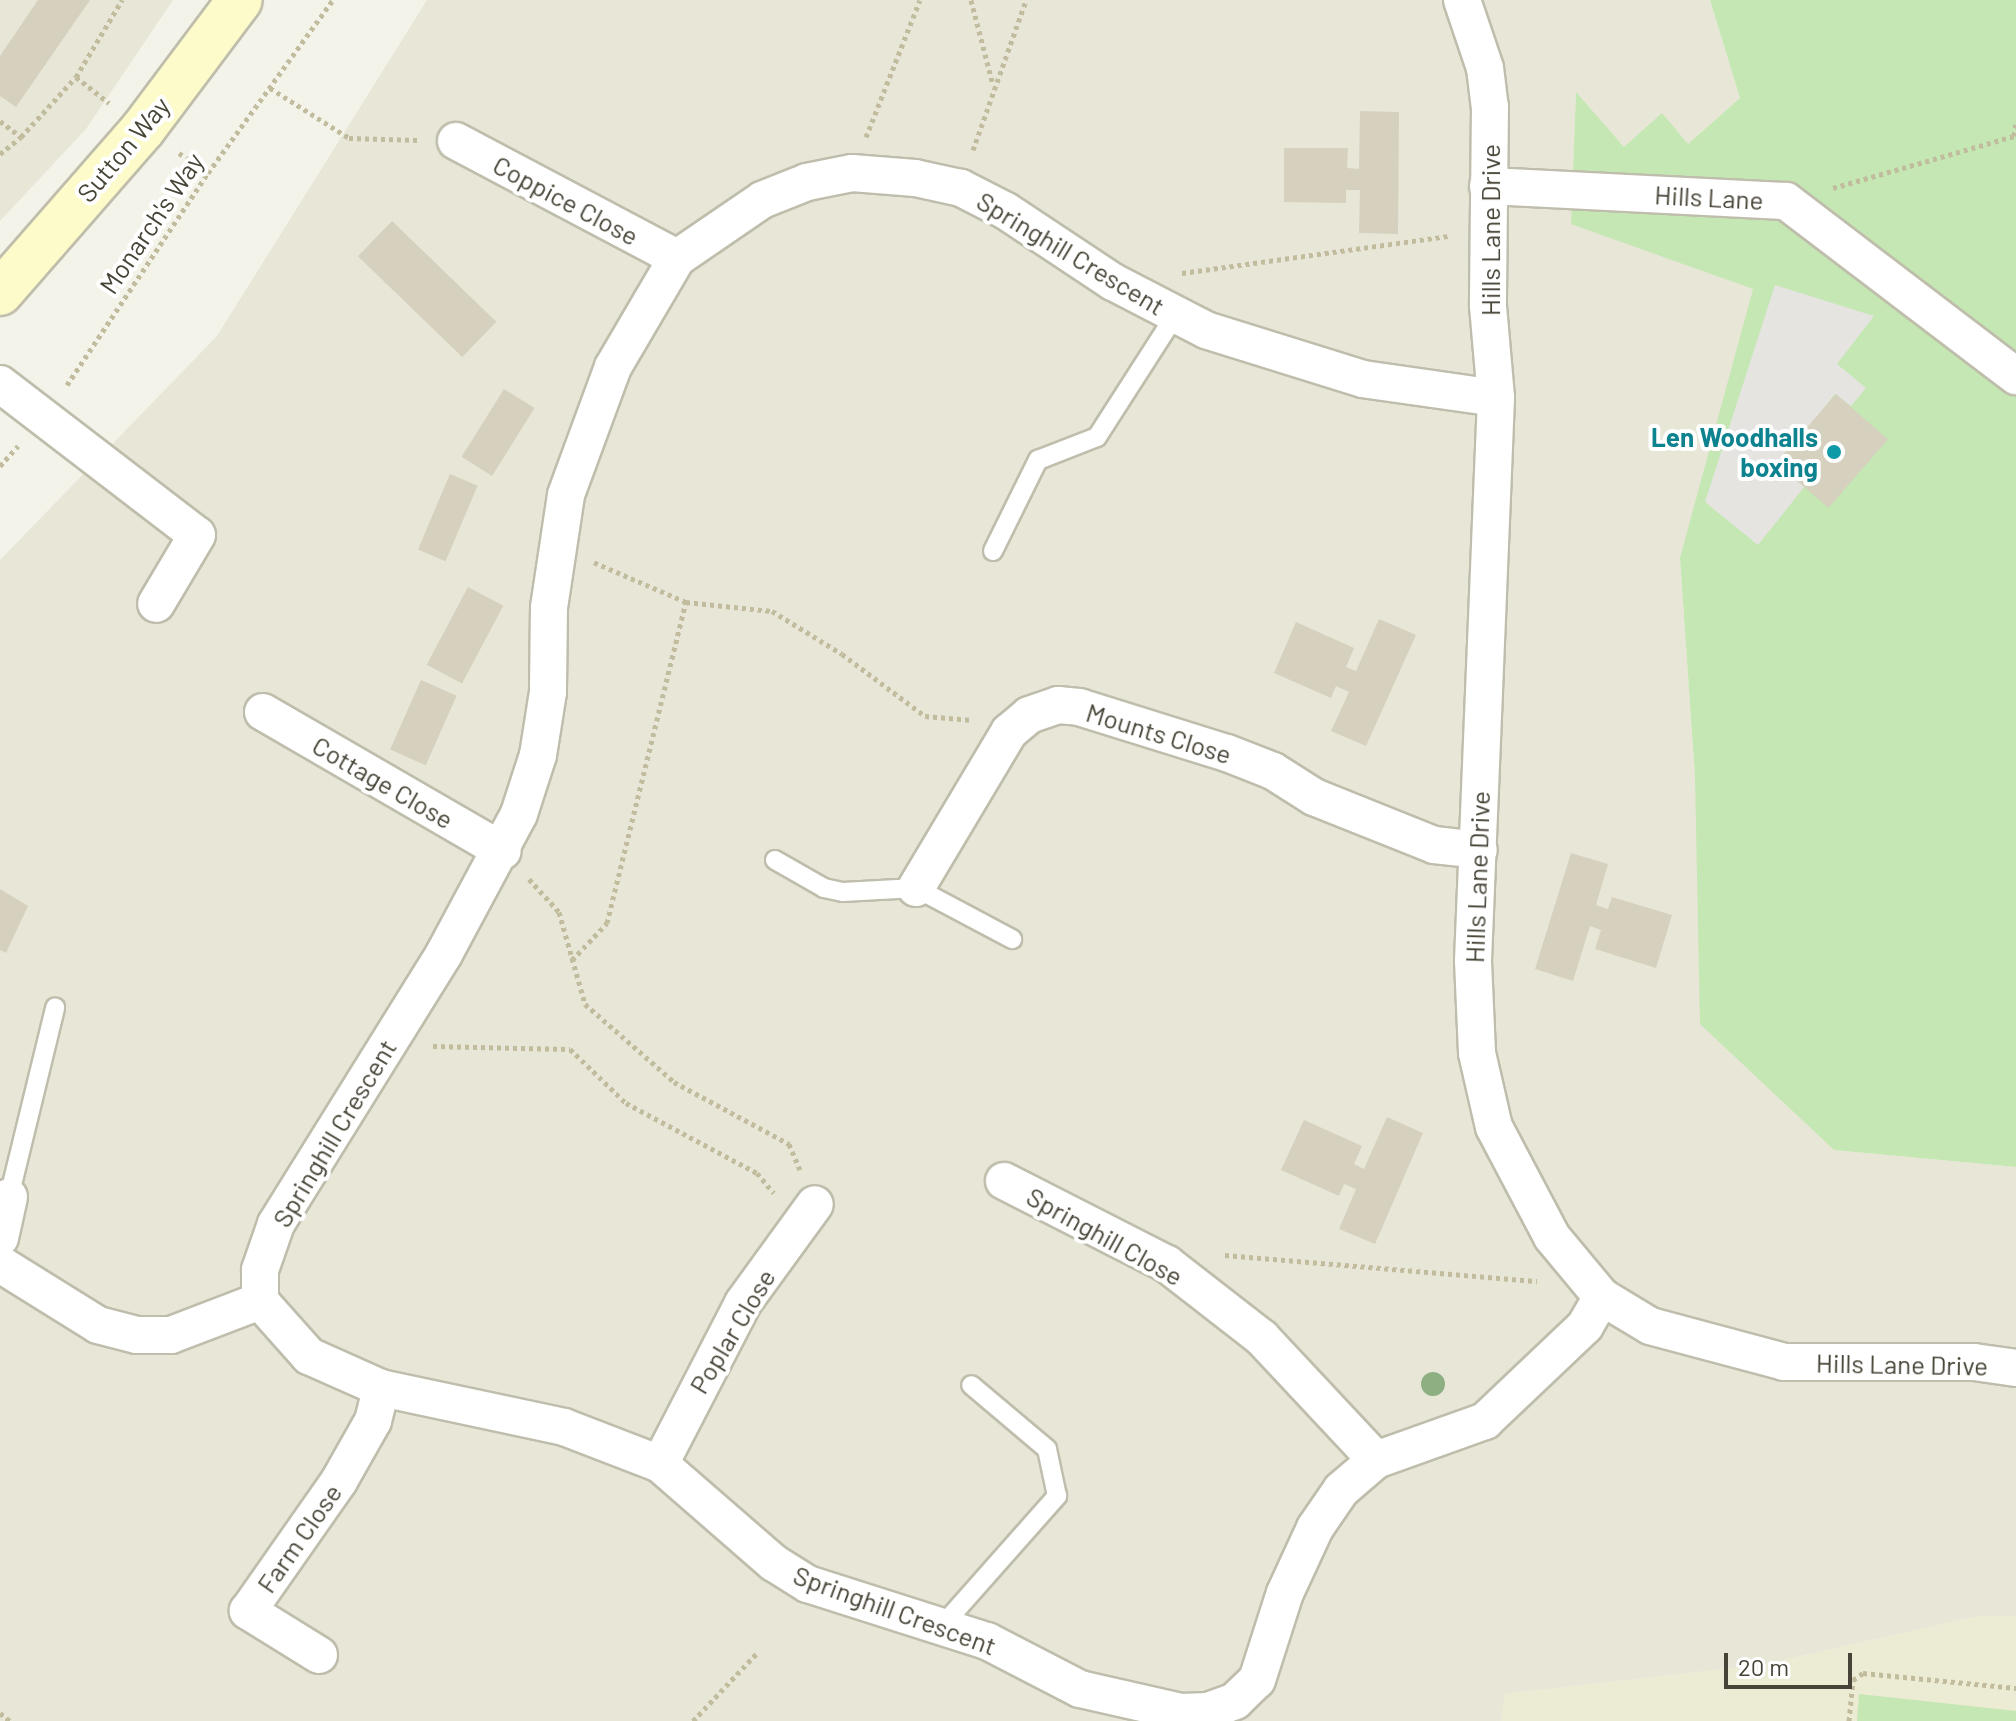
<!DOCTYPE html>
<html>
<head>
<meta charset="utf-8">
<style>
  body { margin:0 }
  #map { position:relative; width:2016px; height:1721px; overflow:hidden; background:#f4f3e9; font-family:Barlow,sans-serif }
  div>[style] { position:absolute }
  .residential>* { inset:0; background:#e8e6d7 }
  .education>* { inset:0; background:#ecebd3 }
  .green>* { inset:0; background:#c4e7b3 }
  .parking>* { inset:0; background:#e5e4e0 }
  .building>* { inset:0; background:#d5d1be; transform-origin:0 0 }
  .path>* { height:5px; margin-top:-2.5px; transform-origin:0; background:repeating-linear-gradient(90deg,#c0bc9d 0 4px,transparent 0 8px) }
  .roads { filter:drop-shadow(2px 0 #bfbdab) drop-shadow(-2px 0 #bfbdab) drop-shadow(0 2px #bfbdab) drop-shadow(0 -2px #bfbdab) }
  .lane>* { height:18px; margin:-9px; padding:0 9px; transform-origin:9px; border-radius:9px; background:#fff }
  .street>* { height:36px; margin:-18px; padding:0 18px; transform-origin:18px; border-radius:18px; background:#fff }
  .secondary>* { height:44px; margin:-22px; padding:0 22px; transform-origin:22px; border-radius:22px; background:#fdfbca }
  .trees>* { width:24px; height:24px; margin:-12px; border-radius:50%; background:#8daf81 }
  .dots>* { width:22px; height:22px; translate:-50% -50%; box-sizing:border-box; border:4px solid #fff; border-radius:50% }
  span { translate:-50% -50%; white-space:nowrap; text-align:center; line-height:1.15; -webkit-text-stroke:8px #fff; paint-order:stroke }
  .street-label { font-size:26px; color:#474437 }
  .culture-label { font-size:26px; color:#0d838f; font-weight:700 }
  .right { translate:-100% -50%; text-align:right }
  .scale { position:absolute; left:1724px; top:1653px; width:128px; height:36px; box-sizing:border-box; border:4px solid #474437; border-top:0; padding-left:10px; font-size:24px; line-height:28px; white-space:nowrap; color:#474437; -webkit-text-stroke:6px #fff; paint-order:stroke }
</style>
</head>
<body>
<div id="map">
  <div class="residential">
    <div style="clip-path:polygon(0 0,173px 0,86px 129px,0 221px)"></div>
    <div style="clip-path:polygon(427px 0,1710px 0,1740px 98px,1688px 144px,1624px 147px,1576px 93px,1571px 223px,1753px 289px,1705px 502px,1680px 558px,1695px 777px,1834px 1150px,2016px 1167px,2016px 1616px,1979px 1616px,1761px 1665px,1505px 1694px,1501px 1721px,0 1721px,0 560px,217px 336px)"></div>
  </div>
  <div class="education">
    <div style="clip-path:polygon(1979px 1616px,2016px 1616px,2016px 1721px,1501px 1721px,1505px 1694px,1761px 1665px)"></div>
  </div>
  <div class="green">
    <div style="clip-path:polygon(1710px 0,2016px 0,2016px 1167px,1834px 1150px,1700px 1024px,1695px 777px,1680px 558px,1753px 289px,1571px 224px,1576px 92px,1624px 147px,1662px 113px,1688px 144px,1740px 98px)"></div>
    <div style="clip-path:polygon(1859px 1694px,2016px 1711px,2016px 1721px,1857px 1721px)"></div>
  </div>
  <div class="parking">
    <div style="clip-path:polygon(1775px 285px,1874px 316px,1837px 364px,1866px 388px,1851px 406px,1835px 394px,1779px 464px,1805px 486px,1758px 545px,1705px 502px)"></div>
  </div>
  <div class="building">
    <div style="clip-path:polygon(38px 0,90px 0,16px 107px,0 96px,0 56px)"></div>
    <div style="clip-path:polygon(1360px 111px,1399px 112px,1398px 234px,1359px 233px,1360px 190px,1346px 190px,1346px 203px,1284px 202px,1284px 148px,1348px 148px,1347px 168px,1359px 169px)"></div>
    <div style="left:392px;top:221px;width:145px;height:49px;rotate:44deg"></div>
    <div style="left:504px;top:389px;width:36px;height:80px;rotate:32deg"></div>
    <div style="left:1836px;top:394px;width:69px;height:91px;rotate:41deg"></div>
    <div style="left:450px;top:474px;width:30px;height:82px;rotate:23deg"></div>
    <div style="left:468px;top:587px;width:40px;height:88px;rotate:28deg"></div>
    <div style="clip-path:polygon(1379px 619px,1416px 635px,1366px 746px,1331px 731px,1349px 692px,1336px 686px,1331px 698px,1274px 673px,1296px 622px,1354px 648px,1346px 667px,1356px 671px)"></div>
    <div style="left:421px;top:680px;width:39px;height:76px;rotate:24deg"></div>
    <div style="clip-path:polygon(1571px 853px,1608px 864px,1596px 905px,1608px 909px,1612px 897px,1672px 915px,1656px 968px,1595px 949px,1601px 930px,1590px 926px,1573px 981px,1535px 969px)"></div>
    <div style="clip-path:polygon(0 889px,28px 906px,6px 953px,0 950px)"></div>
    <div style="clip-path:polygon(1387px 1117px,1423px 1133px,1375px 1244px,1339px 1229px,1356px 1189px,1344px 1184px,1339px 1196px,1281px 1170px,1304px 1120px,1362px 1146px,1354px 1164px,1364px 1169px)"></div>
  </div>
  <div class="path">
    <div style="left:971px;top:0;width:88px;rotate:75.5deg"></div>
    <div style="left:76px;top:77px;width:42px;rotate:38.2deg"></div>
    <div style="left:270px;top:88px;width:93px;rotate:32.3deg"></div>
    <div style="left:349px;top:138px;width:70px;rotate:1.6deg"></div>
    <div style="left:0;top:121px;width:26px;rotate:37deg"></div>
    <div style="left:21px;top:137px;width:81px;rotate:-47.5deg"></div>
    <div style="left:76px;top:77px;width:90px;rotate:-59.1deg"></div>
    <div style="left:866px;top:137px;width:147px;rotate:-68.5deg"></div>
    <div style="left:973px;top:150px;width:159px;rotate:-70.5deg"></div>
    <div style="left:179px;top:153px;width:35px;rotate:35deg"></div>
    <div style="left:0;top:154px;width:27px;rotate:-39deg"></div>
    <div style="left:1833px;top:188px;width:188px;rotate:-16deg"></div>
    <div style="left:2014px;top:136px;width:12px;rotate:-81deg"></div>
    <div style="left:1182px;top:273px;width:270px;rotate:-7.9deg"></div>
    <div style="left:67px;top:385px;width:255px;rotate:-56.4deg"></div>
    <div style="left:208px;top:173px;width:213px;rotate:-54.2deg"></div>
    <div style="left:0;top:466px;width:27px;rotate:-48deg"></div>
    <div style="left:686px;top:602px;width:86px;rotate:6deg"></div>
    <div style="left:772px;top:611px;width:82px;rotate:31.6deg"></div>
    <div style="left:842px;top:654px;width:104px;rotate:36.8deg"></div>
    <div style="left:925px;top:716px;width:47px;rotate:4.9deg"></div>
    <div style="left:529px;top:879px;width:45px;rotate:47.7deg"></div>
    <div style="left:559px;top:912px;width:96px;rotate:74.2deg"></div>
    <div style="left:585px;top:1004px;width:118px;rotate:41.2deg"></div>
    <div style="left:674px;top:1082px;width:131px;rotate:28.3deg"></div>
    <div style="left:789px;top:1144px;width:28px;rotate:67deg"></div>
    <div style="left:572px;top:960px;width:51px;rotate:-46.6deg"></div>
    <div style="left:607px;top:923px;width:331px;rotate:-76.2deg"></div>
    <div style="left:686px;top:602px;width:101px;rotate:-156.7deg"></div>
    <div style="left:433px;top:1046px;width:137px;rotate:1.3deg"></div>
    <div style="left:570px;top:1049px;width:78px;rotate:44deg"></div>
    <div style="left:626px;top:1103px;width:149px;rotate:28.1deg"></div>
    <div style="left:757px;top:1173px;width:26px;rotate:50deg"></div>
    <div style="left:1225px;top:1255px;width:313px;rotate:4.8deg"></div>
    <div style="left:0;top:1713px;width:13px;rotate:39deg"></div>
    <div style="left:693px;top:1721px;width:93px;rotate:-46.7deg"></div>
    <div style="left:1849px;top:1721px;width:41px;rotate:-84.4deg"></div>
    <div style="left:1853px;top:1680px;width:12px;rotate:-35deg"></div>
    <div style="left:1863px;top:1673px;width:154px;rotate:5.6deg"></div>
  </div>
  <div class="roads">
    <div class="lane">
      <div style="left:993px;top:551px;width:102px;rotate:-63.7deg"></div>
      <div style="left:1038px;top:460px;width:63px;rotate:-21.3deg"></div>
      <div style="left:1097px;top:437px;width:146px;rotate:-57.3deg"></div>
      <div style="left:775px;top:860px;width:56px;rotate:29.7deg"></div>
      <div style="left:824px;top:888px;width:19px;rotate:12deg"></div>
      <div style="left:843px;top:892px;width:73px;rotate:-3.1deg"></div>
      <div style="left:916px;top:888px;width:109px;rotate:28deg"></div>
      <div style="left:9px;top:1197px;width:195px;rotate:-76.3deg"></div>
      <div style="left:942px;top:1626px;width:174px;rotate:-48.5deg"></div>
      <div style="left:1057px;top:1496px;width:48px;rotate:-102deg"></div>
      <div style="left:1047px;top:1449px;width:99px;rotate:-139.9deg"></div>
    </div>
    <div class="street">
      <div style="left:1462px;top:0;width:72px;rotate:71.3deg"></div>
      <div style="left:1485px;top:68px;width:38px;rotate:83deg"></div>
      <div style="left:1490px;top:106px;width:200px;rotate:90.6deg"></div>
      <div style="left:1488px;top:306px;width:92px;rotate:85deg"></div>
      <div style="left:1496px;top:398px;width:563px;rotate:92.34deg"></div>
      <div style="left:1473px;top:961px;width:92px;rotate:87.5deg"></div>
      <div style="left:1477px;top:1053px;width:76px;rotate:77.1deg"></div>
      <div style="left:1494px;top:1127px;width:124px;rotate:62.2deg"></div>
      <div style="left:1552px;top:1237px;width:78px;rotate:50.2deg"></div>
      <div style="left:1602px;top:1297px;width:56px;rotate:31.1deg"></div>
      <div style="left:1650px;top:1326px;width:139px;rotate:15deg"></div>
      <div style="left:1784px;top:1362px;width:190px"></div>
      <div style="left:1974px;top:1362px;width:42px;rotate:8.1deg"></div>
      <div style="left:456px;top:141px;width:250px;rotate:27.9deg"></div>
      <div style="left:1488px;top:186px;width:298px;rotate:2.9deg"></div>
      <div style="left:1786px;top:201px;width:289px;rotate:37.3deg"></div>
      <div style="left:0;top:384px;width:248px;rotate:37.5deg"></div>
      <div style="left:197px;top:535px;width:80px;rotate:120.7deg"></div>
      <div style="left:1496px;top:398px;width:134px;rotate:-171.9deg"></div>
      <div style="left:1363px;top:379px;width:164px;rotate:-162.7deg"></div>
      <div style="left:1206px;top:330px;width:105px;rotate:-152.7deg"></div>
      <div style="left:1113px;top:282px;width:128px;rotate:-146.4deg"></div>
      <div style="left:1006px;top:211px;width:51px;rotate:-152.9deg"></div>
      <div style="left:961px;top:188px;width:47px;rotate:-167.7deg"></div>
      <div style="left:915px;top:178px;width:63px;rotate:-175.5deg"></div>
      <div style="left:852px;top:173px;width:46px;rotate:168.7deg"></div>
      <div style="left:807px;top:182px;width:48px;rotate:158.2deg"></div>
      <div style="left:762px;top:200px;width:103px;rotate:145.7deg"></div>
      <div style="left:677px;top:258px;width:126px;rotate:120.4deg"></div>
      <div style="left:613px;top:367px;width:136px;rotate:110.2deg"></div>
      <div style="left:566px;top:495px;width:113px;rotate:98.6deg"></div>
      <div style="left:549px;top:607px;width:85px;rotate:90.7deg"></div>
      <div style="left:548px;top:692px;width:64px;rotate:99deg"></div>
      <div style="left:538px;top:755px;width:62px;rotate:107.9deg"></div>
      <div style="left:519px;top:814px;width:159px;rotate:118.2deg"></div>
      <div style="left:444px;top:954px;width:318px;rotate:121.9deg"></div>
      <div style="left:276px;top:1224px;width:49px;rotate:109.2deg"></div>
      <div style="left:260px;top:1270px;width:31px;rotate:90deg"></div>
      <div style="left:260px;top:1301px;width:74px;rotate:48.3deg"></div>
      <div style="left:309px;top:1356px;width:79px;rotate:24deg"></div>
      <div style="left:381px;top:1388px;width:187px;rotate:12deg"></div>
      <div style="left:564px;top:1427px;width:103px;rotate:21.1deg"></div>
      <div style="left:660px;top:1464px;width:151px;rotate:41deg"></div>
      <div style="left:774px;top:1563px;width:40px;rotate:32deg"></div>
      <div style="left:808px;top:1584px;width:188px;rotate:17.7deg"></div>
      <div style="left:987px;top:1641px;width:105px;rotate:27.3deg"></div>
      <div style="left:1080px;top:1689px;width:104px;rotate:12.8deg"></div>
      <div style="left:1181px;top:1712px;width:27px;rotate:-2deg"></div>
      <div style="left:1208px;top:1711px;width:29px;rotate:-20deg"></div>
      <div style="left:1235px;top:1701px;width:30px;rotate:-44deg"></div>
      <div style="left:1257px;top:1680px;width:91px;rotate:-72.2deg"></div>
      <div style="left:1285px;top:1593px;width:72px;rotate:-65.2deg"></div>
      <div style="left:1315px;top:1528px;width:46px;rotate:-55.6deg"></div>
      <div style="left:1341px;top:1490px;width:46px;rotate:-40.6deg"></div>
      <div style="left:1376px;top:1460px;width:116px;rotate:-19.7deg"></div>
      <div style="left:1485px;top:1421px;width:138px;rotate:-43.5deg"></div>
      <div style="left:1585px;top:1326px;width:34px;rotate:-60deg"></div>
      <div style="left:263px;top:712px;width:277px;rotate:30.1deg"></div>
      <div style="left:916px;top:888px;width:182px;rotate:-59.2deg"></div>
      <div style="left:1009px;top:732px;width:26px;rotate:-40deg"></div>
      <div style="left:1029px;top:715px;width:31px;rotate:-19deg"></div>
      <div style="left:1058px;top:705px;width:21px;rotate:5deg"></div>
      <div style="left:1079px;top:707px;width:155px;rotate:17.3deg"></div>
      <div style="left:1227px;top:753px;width:49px;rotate:21.4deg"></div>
      <div style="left:1273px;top:771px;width:49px;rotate:32.4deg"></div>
      <div style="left:1314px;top:797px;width:129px;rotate:21.8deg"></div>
      <div style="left:1434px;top:845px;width:45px;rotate:6.3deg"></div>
      <div style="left:1004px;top:1181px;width:183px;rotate:27deg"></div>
      <div style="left:1167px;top:1264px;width:120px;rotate:37.9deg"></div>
      <div style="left:1262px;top:1338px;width:167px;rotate:46.9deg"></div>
      <div style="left:0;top:1238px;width:42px;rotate:-77.6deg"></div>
      <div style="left:0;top:1264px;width:115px;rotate:31.9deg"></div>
      <div style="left:98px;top:1325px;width:40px;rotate:14.4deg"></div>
      <div style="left:137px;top:1335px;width:34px"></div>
      <div style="left:171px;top:1335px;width:95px;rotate:-20.9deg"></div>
      <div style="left:660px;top:1464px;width:181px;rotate:-62.7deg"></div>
      <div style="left:743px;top:1303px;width:122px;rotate:-54deg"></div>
      <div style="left:319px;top:1655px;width:84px;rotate:-148.2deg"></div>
      <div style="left:248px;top:1611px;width:159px;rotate:-55deg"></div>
      <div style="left:339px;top:1481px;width:69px;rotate:-60.5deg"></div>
      <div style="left:373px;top:1421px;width:34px;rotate:-76deg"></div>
    </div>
    <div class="secondary">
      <div style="left:0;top:293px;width:218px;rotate:-48.9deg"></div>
      <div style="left:143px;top:129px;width:161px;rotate:-53.1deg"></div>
    </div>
  </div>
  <div class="trees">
    <div style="left:1433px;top:1384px"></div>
  </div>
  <div class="dots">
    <div style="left:1834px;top:452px;background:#0f9aa8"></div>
  </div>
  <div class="street-label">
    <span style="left:123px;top:149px;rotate:-50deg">Sutton Way</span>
    <span style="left:1709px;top:197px;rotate:3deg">Hills Lane</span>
    <span style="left:566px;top:200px;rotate:28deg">Coppice Close</span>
    <span style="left:151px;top:223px;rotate:-56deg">Monarch's Way</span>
    <span style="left:1490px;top:230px;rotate:-90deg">Hills Lane Drive</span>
    <span style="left:1071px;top:253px;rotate:31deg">Springhill Crescent</span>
    <span style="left:1159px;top:733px;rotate:17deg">Mounts Close</span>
    <span style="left:383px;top:782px;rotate:30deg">Cottage Close</span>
    <span style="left:1477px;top:877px;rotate:-88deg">Hills Lane Drive</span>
    <span style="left:334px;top:1133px;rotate:-59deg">Springhill Crescent</span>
    <span style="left:1105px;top:1236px;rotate:29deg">Springhill Close</span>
    <span style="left:732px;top:1331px;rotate:-59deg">Poplar Close</span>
    <span style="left:1902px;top:1364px;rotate:1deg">Hills Lane Drive</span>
    <span style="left:299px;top:1538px;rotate:-55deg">Farm Close</span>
    <span style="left:895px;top:1610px;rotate:20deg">Springhill Crescent</span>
  </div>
  <div class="culture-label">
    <span class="right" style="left:1818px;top:452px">Len Woodhalls<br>boxing</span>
  </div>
  <div class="scale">20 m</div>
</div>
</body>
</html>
